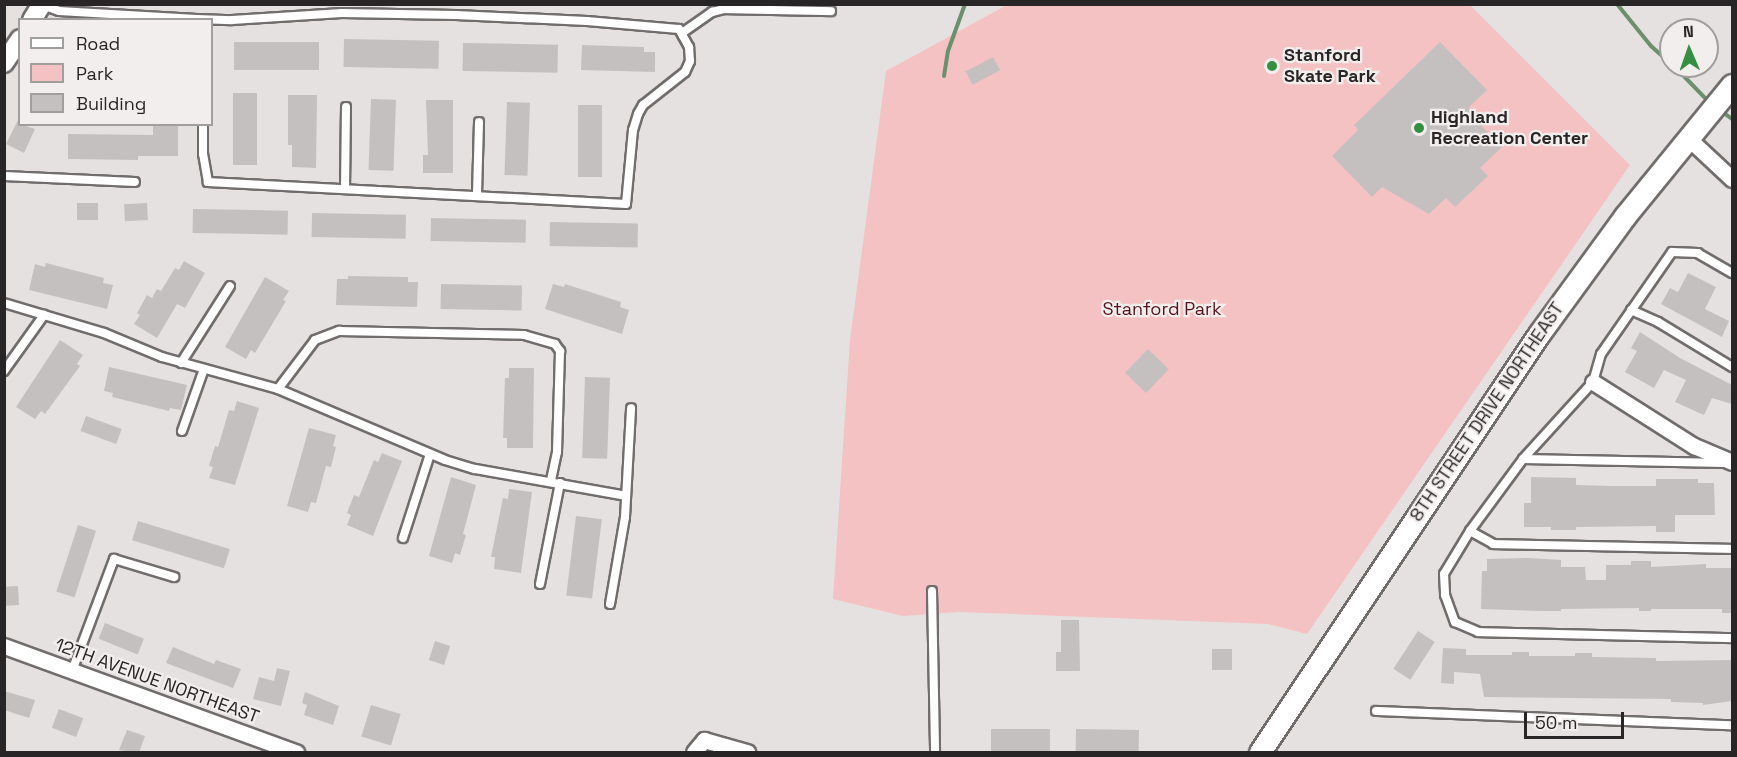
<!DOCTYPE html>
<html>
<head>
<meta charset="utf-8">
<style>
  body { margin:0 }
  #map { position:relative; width:1737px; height:757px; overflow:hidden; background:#e6e1e1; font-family:"Space Grotesk",sans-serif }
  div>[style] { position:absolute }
  .green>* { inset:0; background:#f4c2c2 }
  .stream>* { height:4px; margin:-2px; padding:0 2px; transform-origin:2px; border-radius:2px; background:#6c906e }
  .building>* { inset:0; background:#c5c0c0; transform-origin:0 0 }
  .roads { filter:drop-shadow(2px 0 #716d6c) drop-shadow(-2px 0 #716d6c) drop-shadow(0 2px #716d6c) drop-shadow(0 -2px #716d6c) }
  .service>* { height:8px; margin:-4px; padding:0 4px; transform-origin:4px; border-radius:4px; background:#fff }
  .minor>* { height:15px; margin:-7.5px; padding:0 7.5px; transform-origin:7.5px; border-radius:7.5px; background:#fff }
  .tertiary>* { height:18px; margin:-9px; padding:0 9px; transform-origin:9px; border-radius:9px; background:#fff }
  .secondary>* { height:21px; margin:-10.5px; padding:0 10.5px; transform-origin:10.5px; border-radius:10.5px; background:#fff }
  .dots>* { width:16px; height:16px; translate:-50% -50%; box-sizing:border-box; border:3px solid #f3eeee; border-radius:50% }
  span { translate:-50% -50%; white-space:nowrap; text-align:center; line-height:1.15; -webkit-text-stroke:4.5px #f3eeee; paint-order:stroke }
  .poi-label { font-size:18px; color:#272525; font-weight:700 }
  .left { translate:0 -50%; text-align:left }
  .park-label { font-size:18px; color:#55141b }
  .street-label { font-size:18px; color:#272525 }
  .frame { position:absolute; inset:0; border:6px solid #272525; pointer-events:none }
  .legend { position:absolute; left:18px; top:18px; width:195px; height:108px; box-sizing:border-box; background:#f3eeee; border:2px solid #a19e9e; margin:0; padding:8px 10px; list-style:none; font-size:18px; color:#272525 }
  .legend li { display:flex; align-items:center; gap:12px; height:30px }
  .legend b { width:30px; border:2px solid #a19e9e }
  .north { position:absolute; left:1659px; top:18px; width:60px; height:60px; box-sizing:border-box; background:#f3eeee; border:2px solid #a19e9e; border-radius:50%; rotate:358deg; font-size:16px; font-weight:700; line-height:24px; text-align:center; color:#272525 }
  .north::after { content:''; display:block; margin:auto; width:21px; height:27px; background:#348f40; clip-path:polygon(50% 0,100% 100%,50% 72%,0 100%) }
  .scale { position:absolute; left:1524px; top:712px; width:100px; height:27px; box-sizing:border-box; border:3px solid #272525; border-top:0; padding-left:8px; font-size:18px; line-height:21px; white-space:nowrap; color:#272525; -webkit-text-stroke:4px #f3eeee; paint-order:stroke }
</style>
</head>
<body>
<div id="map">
  <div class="green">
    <div style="clip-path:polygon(1007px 5px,1470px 5px,1630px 165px,1307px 634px,1268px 624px,959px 612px,903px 616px,833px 599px,850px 340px,886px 71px)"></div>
  </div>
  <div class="stream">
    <div style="left:1617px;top:4px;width:54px;rotate:51deg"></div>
    <div style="left:1651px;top:46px;width:27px;rotate:42deg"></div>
    <div style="left:1674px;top:66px;width:52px;rotate:45.8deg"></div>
    <div style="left:944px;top:76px;width:25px;rotate:-81deg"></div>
    <div style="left:948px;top:51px;width:50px;rotate:-70.1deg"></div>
    <div style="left:1721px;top:111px;width:14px;rotate:36deg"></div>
  </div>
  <div class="building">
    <div style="left:344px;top:39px;width:95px;height:28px;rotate:1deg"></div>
    <div style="left:319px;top:42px;width:28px;height:85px;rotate:90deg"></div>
    <div style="clip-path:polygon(1440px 42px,1487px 90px,1469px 107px,1474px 112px,1471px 115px,1502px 147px,1480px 168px,1488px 176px,1455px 207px,1446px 198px,1429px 214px,1382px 187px,1372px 197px,1332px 156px,1358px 130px,1354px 125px)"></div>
    <div style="left:463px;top:43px;width:95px;height:28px;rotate:1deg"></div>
    <div style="clip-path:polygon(582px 45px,644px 47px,644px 52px,655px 52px,655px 72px,581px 70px)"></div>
    <div style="left:993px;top:57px;width:15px;height:31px;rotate:62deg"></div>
    <div style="left:233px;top:93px;width:24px;height:72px"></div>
    <div style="clip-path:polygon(288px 95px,317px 95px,316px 168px,292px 167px,292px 145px,288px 145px)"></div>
    <div style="left:371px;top:99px;width:25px;height:71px;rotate:2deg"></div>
    <div style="clip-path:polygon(426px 100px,453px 100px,453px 173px,423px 173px,423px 155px,428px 155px)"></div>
    <div style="left:507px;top:102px;width:23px;height:73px;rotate:2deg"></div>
    <div style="left:578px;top:105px;width:24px;height:72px"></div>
    <div style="clip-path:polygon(18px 120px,20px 124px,35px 129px,24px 153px,6px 144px)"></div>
    <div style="clip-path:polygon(153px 124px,178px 124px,178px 156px,138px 156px,138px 160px,68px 159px,68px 134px,153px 135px)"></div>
    <div style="left:77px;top:203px;width:21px;height:17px"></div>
    <div style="left:147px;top:203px;width:17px;height:23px;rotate:87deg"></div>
    <div style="left:193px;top:209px;width:95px;height:24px;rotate:1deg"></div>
    <div style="left:312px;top:213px;width:94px;height:24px;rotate:1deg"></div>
    <div style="left:431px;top:218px;width:95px;height:23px;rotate:1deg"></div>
    <div style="left:550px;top:222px;width:88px;height:24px;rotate:1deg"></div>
    <div style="clip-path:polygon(184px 261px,205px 273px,185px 308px,177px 304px,157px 338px,134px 324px,140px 315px,137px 313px,147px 295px,152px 298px,157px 289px,161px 291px,175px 268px,179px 270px)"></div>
    <div style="clip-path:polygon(46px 263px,104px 278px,103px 283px,113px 285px,107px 309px,29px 290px,35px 264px,45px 267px)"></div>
    <div style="clip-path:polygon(1688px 273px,1716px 287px,1705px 309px,1729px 321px,1722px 337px,1661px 304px,1670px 288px,1678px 292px)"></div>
    <div style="clip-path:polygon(348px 276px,408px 277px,408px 282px,418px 282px,417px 307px,336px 305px,337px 279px,348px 279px)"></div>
    <div style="clip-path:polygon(265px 277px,289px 291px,283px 300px,286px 301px,255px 353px,251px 350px,246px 359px,225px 347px)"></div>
    <div style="left:441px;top:284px;width:81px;height:25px;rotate:1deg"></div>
    <div style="clip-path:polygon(553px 284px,564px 287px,565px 284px,621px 302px,620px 307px,629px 310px,622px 334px,545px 309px)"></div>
    <div style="clip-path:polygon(1640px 332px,1680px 358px,1732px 385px,1732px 404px,1712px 398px,1704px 415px,1675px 402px,1686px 380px,1664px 370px,1654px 388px,1625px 372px,1637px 351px,1631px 348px)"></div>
    <div style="clip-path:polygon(60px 340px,83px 355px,77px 364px,80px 366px,45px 414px,41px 411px,35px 419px,16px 407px)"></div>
    <div style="left:1148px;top:349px;width:29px;height:33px;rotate:44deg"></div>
    <div style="clip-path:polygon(109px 367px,187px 385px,181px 410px,170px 408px,169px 411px,112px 397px,113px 393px,104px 391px)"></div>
    <div style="clip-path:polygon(509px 368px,534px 368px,533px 448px,507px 448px,507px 438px,503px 438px,505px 378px,509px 378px)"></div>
    <div style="left:585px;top:377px;width:25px;height:81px;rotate:2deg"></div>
    <div style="clip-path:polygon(237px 401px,259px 408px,235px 485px,209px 478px,213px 467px,209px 466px,215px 446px,218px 447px,229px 410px,234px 411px)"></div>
    <div style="left:86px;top:416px;width:38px;height:16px;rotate:20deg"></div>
    <div style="clip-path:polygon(309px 428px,336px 435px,333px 446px,336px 447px,331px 467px,326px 466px,316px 503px,311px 502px,308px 512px,287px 506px)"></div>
    <div style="clip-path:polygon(382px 453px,402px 461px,373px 536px,347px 525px,351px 515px,347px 513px,354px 495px,359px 497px,374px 460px,378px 462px)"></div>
    <div style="clip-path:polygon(451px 477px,476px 485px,463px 534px,466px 535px,460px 555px,455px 553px,452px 563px,429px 556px)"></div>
    <div style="clip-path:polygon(1531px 477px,1576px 478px,1576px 485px,1610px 486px,1656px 486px,1656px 479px,1698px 479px,1698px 483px,1714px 483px,1715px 515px,1675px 515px,1675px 532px,1656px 532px,1656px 526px,1576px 527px,1576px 530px,1551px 530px,1551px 527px,1524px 527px,1524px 503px,1531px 503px)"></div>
    <div style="clip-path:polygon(509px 489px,532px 492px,521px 573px,494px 569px,495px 557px,491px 557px,503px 498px,508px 499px)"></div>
    <div style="left:576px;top:516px;width:26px;height:80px;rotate:7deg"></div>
    <div style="left:138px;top:521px;width:96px;height:20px;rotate:17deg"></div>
    <div style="left:78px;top:525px;width:19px;height:70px;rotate:18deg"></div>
    <div style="clip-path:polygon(1529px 558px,1561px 560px,1561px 567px,1585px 567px,1586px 580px,1606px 580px,1606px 565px,1631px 565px,1631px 561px,1651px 561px,1651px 567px,1706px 564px,1706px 568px,1732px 568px,1732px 613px,1722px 613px,1722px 609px,1651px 609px,1651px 611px,1639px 611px,1639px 608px,1561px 609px,1561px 611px,1540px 611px,1481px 609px,1482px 571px,1487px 571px,1487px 559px)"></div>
    <div style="left:18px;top:586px;width:19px;height:14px;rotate:87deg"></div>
    <div style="clip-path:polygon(1061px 620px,1079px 620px,1080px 671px,1056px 671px,1056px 652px,1061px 652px)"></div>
    <div style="left:105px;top:623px;width:42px;height:17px;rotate:22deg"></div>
    <div style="left:1418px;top:631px;width:20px;height:45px;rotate:33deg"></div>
    <div style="left:435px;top:641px;width:16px;height:20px;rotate:18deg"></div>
    <div style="clip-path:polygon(173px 647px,214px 664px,216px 660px,241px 669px,233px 688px,166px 663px)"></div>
    <div style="clip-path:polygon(1443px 648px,1466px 649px,1466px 655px,1512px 655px,1512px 652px,1529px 652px,1529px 656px,1575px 656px,1575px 653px,1592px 653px,1592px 657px,1656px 658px,1656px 661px,1732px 660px,1732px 701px,1703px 705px,1703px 703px,1671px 702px,1671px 699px,1484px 697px,1480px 674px,1454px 672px,1454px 684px,1441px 683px)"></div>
    <div style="left:1212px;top:649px;width:20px;height:21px"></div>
    <div style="clip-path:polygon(277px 668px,290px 671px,281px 706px,253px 699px,259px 677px,274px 681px)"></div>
    <div style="clip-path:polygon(4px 691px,35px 700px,29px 718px,4px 710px)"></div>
    <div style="clip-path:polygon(305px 692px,339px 706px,333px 725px,304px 715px,307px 705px,302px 703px)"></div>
    <div style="left:371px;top:705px;width:31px;height:33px;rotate:17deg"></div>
    <div style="left:59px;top:709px;width:26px;height:20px;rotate:21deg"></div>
    <div style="left:991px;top:729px;width:59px;height:24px"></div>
    <div style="left:1076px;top:729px;width:63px;height:24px;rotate:1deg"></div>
    <div style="clip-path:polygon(127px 730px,145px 736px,139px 753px,119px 750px)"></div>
  </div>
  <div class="roads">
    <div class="service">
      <div style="left:42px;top:5px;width:18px;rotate:19deg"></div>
      <div style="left:59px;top:11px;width:138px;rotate:3.3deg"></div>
      <div style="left:197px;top:19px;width:35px;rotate:2deg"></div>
      <div style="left:232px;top:20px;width:110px;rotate:-3.6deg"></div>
      <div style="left:342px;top:13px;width:114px;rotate:1deg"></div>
      <div style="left:456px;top:15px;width:131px;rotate:2.6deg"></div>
      <div style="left:587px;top:21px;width:92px;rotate:5deg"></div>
      <div style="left:679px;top:29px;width:21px;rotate:61deg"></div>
      <div style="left:689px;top:47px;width:14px;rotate:86deg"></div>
      <div style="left:690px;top:61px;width:12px;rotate:114deg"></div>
      <div style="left:685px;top:72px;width:53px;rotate:141.8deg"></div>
      <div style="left:643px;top:105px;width:10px;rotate:119deg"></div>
      <div style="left:638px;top:114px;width:17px;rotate:107deg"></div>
      <div style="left:633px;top:130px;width:74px;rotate:95.4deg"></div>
      <div style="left:626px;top:204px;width:419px;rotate:-177deg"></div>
      <div style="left:208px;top:182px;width:28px;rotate:-100deg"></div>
      <div style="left:203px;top:154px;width:30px;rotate:-90deg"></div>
      <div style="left:682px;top:33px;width:37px;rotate:-35deg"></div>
      <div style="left:712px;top:12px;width:12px;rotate:-14deg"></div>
      <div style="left:724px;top:9px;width:107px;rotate:1.1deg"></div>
      <div style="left:4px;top:176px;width:131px;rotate:2.6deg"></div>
      <div style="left:345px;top:189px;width:82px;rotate:-89.3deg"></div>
      <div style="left:477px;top:194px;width:72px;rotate:-88.4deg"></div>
      <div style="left:1732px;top:273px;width:39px;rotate:-150deg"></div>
      <div style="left:1698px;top:253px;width:26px;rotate:-178deg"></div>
      <div style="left:1672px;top:252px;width:124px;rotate:124.8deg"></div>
      <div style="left:1601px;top:354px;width:29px;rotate:106deg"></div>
      <div style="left:1593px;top:382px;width:104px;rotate:132.3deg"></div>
      <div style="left:1523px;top:459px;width:89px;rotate:126.4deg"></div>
      <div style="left:1470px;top:531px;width:50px;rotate:121.2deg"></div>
      <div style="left:1444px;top:574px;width:21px;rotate:87deg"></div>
      <div style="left:1445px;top:595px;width:29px;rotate:70deg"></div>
      <div style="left:1455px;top:622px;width:25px;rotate:23deg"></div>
      <div style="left:1478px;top:632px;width:254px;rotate:1.4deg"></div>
      <div style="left:4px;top:303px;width:104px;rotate:16.7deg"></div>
      <div style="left:104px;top:333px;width:63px;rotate:22.5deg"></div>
      <div style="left:162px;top:357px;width:120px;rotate:15.4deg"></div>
      <div style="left:278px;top:389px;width:61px;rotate:-52.9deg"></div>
      <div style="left:315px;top:340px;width:26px;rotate:-21deg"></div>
      <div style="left:339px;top:331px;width:185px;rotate:1.2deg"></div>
      <div style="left:524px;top:335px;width:32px;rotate:16deg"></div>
      <div style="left:555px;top:344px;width:9px;rotate:54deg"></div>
      <div style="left:560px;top:351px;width:101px;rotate:91.7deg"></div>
      <div style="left:557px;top:452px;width:30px;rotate:102deg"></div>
      <div style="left:1631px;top:310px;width:30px;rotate:24deg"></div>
      <div style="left:1658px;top:322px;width:87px;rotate:31.3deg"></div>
      <div style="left:181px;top:363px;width:91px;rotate:-57.5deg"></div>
      <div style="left:4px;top:371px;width:69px;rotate:-54.5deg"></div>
      <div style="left:278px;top:389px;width:181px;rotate:23deg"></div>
      <div style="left:445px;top:460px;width:31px;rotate:17deg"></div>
      <div style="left:475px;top:469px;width:153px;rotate:10.1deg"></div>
      <div style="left:182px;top:431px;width:66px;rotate:-70.5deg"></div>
      <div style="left:1523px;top:459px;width:202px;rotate:1.1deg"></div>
      <div style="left:1470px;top:531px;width:26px;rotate:29deg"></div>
      <div style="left:1493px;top:544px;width:239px;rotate:1.2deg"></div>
      <div style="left:403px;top:538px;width:88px;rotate:-72.2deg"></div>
      <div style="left:540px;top:584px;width:103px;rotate:-78.8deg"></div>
      <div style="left:932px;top:591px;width:161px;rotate:88.9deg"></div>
      <div style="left:610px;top:604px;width:88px;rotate:-80.2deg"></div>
      <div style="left:625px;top:517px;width:109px;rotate:-86.8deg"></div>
      <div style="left:72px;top:671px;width:120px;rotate:-69.4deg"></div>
      <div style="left:114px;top:559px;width:63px;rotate:16.7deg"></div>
      <div style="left:1376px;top:711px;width:356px;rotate:2.3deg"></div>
    </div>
    <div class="minor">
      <div style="left:1688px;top:138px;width:60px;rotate:43deg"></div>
      <div style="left:1593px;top:382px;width:120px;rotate:32.4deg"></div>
      <div style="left:1694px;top:446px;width:41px;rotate:22.8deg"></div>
      <div style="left:4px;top:646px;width:311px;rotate:20deg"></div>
      <div style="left:694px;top:752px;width:16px;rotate:-50deg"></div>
      <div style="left:704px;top:740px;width:45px;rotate:15.6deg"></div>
    </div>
    <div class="tertiary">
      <div style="left:32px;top:20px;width:19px;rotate:-58deg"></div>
      <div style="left:4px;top:63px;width:29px;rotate:-56deg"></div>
    </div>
    <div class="secondary">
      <div style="left:1260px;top:752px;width:503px;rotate:-56.28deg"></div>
      <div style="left:1539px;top:334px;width:146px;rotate:-53.9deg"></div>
      <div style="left:1625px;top:216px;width:169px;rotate:-50.8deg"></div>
    </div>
  </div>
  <div class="dots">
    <div style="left:1272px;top:66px;background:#348f40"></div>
    <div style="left:1419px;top:128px;background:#348f40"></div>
  </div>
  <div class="poi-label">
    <span class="left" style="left:1284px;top:66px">Stanford<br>Skate Park</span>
    <span class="left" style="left:1431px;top:128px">Highland<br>Recreation Center</span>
  </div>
  <div class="park-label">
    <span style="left:1162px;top:309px">Stanford Park</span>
  </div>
  <div class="street-label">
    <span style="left:1487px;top:412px;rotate:-56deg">8TH STREET DRIVE NORTHEAST</span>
    <span style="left:157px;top:681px;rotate:20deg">12TH AVENUE NORTHEAST</span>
  </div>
  <div class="frame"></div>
  <ul class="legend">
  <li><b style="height:8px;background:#fff"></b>Road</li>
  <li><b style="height:16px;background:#f4c2c2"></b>Park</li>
  <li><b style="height:16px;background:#c5c0c0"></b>Building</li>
  </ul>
  <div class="north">N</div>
  <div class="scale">50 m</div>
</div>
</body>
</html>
